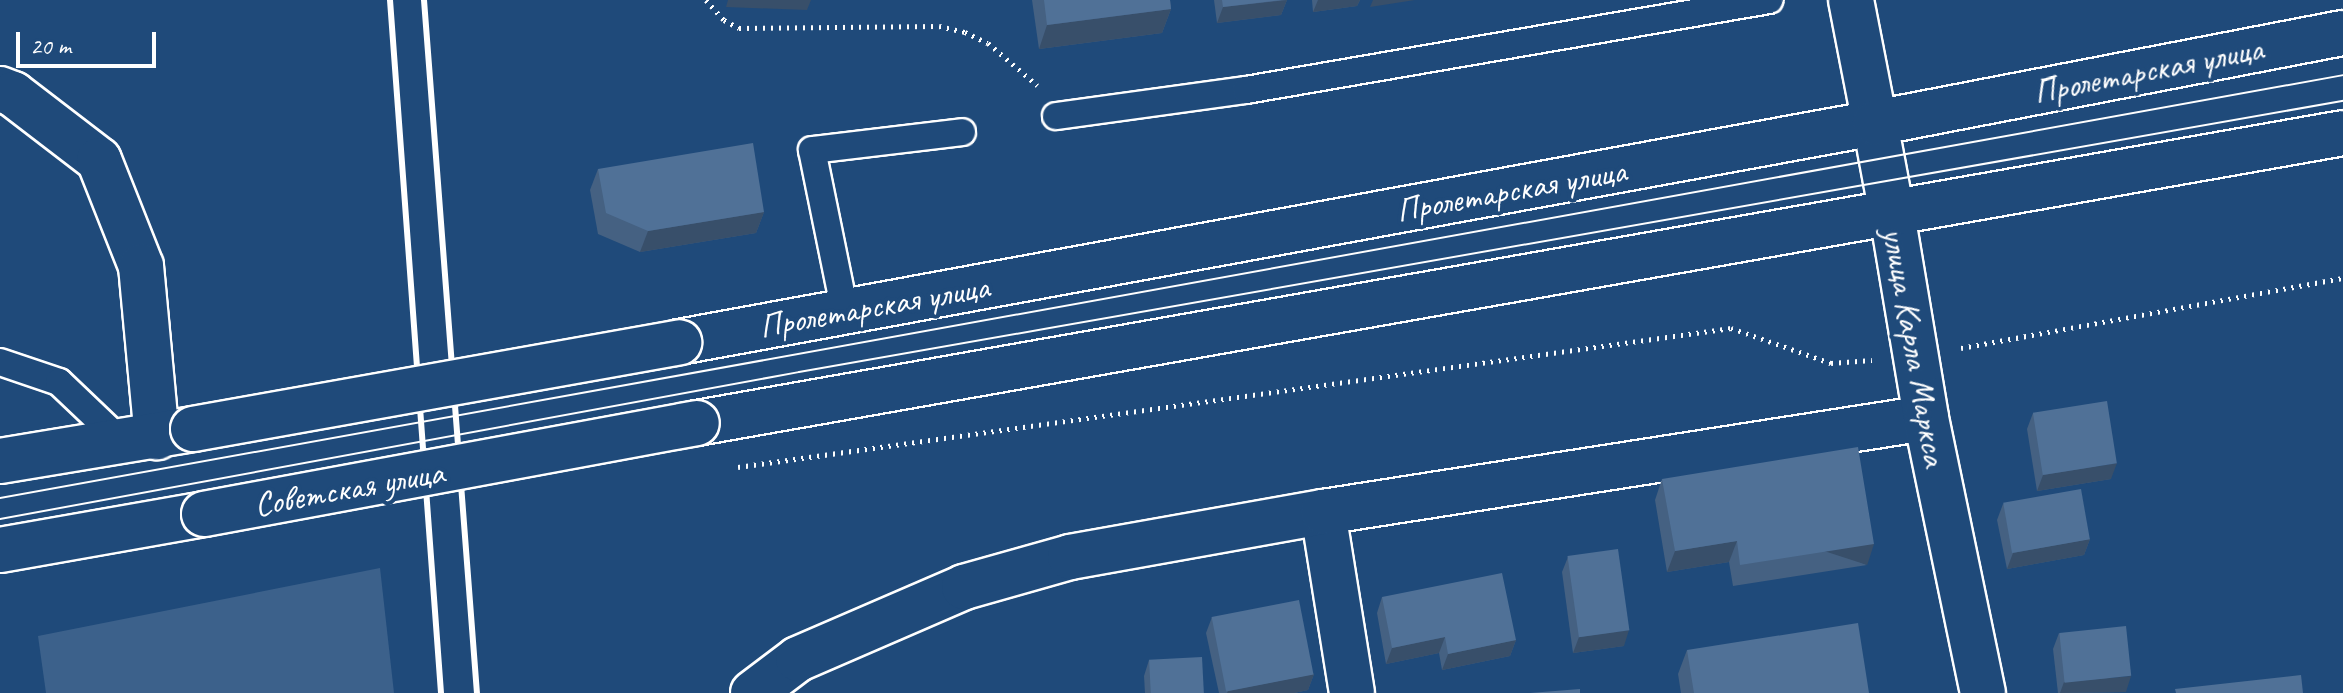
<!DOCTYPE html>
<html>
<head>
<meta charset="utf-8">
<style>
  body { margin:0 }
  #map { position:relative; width:2343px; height:693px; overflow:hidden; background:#1f4a7a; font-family:Caveat,sans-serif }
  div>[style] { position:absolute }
  .green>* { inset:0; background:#3c618b }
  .path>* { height:5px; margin-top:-2.5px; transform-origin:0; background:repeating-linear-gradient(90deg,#fff 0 2px,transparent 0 8px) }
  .roads { filter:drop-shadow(2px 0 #fff) drop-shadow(-2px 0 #fff) drop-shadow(0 2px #fff) drop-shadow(0 -2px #fff) }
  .service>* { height:26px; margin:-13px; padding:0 13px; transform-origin:13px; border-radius:13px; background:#1f4a7a }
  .minor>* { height:44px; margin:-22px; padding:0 22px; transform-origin:22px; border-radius:22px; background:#1f4a7a }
  .tertiary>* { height:44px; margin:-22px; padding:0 22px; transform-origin:22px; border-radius:22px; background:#1f4a7a }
  .secondary>* { height:44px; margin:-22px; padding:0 22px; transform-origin:22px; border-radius:22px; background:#1f4a7a }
  .primary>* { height:44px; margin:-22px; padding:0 22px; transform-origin:22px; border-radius:22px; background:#1f4a7a }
  .tram>* { height:2px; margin:-1px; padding:0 1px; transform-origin:1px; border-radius:1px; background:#fff }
  .rail>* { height:6px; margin:-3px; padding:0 3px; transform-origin:3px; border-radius:3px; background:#fff }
  .bridges { filter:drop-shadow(2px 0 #fff) drop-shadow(-2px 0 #fff) drop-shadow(0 2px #fff) drop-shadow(0 -2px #fff) }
  .primary-bridge>* { height:44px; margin:-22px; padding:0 22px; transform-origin:22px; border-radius:22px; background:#1f4a7a }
  .wall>* { inset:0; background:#456182 }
  .shaded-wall>* { inset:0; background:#384f6a; transform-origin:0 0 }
  .building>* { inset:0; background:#507197; transform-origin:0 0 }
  span { translate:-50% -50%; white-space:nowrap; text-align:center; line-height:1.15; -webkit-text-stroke:8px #1f4a7a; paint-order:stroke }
  .street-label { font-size:34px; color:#fff }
  .scale { position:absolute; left:16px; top:32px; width:140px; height:36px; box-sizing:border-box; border:4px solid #fff; border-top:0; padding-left:10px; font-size:24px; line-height:28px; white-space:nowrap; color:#fff; -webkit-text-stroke:6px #1f4a7a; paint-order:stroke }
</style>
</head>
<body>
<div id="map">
  <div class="green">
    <div style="clip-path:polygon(380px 568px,394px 693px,46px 693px,38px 636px)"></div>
  </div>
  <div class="path">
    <div style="left:706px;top:0;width:27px;rotate:48deg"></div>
    <div style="left:724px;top:20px;width:17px;rotate:28deg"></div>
    <div style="left:739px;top:28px;width:200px;rotate:-0.6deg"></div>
    <div style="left:939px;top:26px;width:27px;rotate:13deg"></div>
    <div style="left:965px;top:32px;width:25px;rotate:26deg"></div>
    <div style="left:988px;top:43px;width:65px;rotate:40.6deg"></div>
    <div style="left:1961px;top:348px;width:388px;rotate:-10.4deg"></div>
    <div style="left:738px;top:467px;width:1003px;rotate:-7.97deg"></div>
    <div style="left:1731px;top:328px;width:106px;rotate:19.3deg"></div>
    <div style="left:1831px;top:363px;width:41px;rotate:-4.2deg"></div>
  </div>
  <div class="roads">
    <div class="service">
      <div style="left:1056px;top:116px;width:192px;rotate:-7.8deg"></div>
      <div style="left:1246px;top:90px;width:531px;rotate:-9.76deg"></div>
      <div style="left:845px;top:312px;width:165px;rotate:-101.5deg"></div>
      <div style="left:812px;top:150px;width:151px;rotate:-6.8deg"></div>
      <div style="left:0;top:362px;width:62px;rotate:18.7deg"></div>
      <div style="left:59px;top:382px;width:88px;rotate:43.6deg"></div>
    </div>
    <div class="minor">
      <div style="left:0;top:89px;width:14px;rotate:21deg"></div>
      <div style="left:13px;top:94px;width:108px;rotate:37.5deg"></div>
      <div style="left:99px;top:160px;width:114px;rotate:68.4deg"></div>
      <div style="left:141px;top:266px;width:172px;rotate:84.7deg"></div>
      <div style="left:1323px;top:512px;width:183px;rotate:80.9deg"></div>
      <div style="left:753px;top:693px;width:56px;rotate:-37.1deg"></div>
      <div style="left:798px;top:659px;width:181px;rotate:-23.4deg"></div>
      <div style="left:964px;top:587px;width:110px;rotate:-15.8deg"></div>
      <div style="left:1070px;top:557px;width:257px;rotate:-10.1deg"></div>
      <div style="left:1323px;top:512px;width:610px;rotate:-8.86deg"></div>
    </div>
    <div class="tertiary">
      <div style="left:1851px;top:0;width:125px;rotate:79deg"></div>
    </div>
    <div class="secondary">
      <div style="left:1892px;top:214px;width:207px;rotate:80.5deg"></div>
      <div style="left:1926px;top:418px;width:281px;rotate:78.3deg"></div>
    </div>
    <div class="primary">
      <div style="left:1875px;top:123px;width:93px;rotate:79.4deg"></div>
      <div style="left:679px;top:342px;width:1216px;rotate:-10.38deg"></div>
      <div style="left:1875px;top:123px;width:477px;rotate:-10.9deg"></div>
      <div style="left:697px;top:423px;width:1671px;rotate:-9.99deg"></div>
      <div style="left:0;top:461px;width:196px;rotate:-9.4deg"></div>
      <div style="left:0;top:550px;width:207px;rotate:-10deg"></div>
    </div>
  </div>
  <div class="tram">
    <div style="left:0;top:498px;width:2381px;rotate:-10.23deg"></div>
    <div style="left:0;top:519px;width:812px;rotate:-10.42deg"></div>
    <div style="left:799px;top:372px;width:1568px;rotate:-9.96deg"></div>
  </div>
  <div class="rail">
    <div style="left:390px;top:0;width:695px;rotate:85.79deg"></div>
    <div style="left:424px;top:0;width:695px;rotate:85.63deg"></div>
  </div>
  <div class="bridges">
    <div class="primary-bridge">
      <div style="left:193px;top:429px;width:494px;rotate:-10.1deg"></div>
      <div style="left:204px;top:514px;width:501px;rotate:-10.46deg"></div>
    </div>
  </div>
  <div class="wall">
    <div style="clip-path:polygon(1032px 0,1170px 0,1171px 9px,1162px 33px,1039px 49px)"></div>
    <div style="clip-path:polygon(1214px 0,1287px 0,1281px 15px,1217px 23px)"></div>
    <div style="clip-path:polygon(1312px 0,1360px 0,1357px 6px,1313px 12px)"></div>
    <div style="clip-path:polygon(598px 169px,764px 212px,756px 233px,640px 252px,598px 234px,590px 190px)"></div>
    <div style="clip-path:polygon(2033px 413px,2111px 479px,2037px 491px,2027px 429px)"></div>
    <div style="clip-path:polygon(1662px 479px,1867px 565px,1733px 586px,1729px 562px,1667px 572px,1655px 500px)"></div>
    <div style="clip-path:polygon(2003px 504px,2090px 539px,2084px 555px,2007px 569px,1997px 520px)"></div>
    <div style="clip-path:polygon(1568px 557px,1624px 646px,1573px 653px,1562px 572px)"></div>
    <div style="clip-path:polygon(1382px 597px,1516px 640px,1510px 656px,1442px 670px,1439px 653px,1386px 664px,1377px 613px)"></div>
    <div style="clip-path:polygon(1212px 617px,1314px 674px,1308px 690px,1294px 693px,1219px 693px,1206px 633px)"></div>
    <div style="clip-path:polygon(2059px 633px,2126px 692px,2058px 693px,2053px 649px)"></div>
    <div style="clip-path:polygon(1687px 650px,1869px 693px,1681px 693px,1678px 674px)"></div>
    <div style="clip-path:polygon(1149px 660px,1204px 693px,1145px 693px,1144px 676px)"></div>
  </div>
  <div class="shaded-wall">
    <div style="clip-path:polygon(728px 0,811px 0,807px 10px,726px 7px)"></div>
    <div style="clip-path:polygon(1287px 0,1281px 15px,1217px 23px,1223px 7px)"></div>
    <div style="clip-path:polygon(1318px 0,1360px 0,1357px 6px,1313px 12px)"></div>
    <div style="clip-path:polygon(1373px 0,1415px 0,1370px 7px)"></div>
    <div style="clip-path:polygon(1171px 9px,1162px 33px,1039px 49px,1047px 25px)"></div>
    <div style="clip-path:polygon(764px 212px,756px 233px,640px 252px,648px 231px)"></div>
    <div style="clip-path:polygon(2117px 463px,2111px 479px,2037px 491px,2043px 475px)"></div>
    <div style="clip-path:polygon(2090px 539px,2084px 555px,2007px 569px,2013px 553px)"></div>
    <div style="clip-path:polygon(1737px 541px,1729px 562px,1667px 572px,1675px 551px)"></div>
    <div style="left:1874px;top:544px;width:22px;height:136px;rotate:108deg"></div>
    <div style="clip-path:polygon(1629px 630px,1624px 646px,1573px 653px,1579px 637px)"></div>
    <div style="clip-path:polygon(1445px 637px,1439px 653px,1386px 664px,1392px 648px)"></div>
    <div style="clip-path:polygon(1516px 640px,1510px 656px,1442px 670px,1448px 654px)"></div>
    <div style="clip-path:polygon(1314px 674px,1308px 690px,1294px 693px,1227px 693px,1228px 691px)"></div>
    <div style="clip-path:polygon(2131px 676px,2126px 692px,2060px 693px,2064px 682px)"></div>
  </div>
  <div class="building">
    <div style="clip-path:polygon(1044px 0,1170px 0,1171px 9px,1047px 25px)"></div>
    <div style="clip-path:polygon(1222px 0,1282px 0,1223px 7px)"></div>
    <div style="clip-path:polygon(753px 143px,764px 212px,648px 231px,606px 213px,598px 169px)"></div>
    <div style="left:2107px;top:401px;width:63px;height:75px;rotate:81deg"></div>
    <div style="clip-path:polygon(1858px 447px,1874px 544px,1740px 565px,1737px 541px,1675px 551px,1662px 479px)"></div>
    <div style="left:2081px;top:489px;width:51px;height:79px;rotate:80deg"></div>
    <div style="left:1618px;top:549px;width:82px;height:51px;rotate:82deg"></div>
    <div style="clip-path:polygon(1502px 573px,1516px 640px,1448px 654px,1445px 637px,1392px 648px,1382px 597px)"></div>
    <div style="left:1299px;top:600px;width:76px;height:89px;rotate:79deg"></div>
    <div style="clip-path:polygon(1858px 623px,1869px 693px,1694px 693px,1687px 650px)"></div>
    <div style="left:2126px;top:626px;width:50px;height:67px;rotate:84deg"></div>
    <div style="left:1202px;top:657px;width:36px;height:53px;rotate:87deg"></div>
    <div style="clip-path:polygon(2301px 675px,2303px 693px,2176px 693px,2175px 689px)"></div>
    <div style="clip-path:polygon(1580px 689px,1580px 693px,1530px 693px)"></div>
  </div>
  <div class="street-label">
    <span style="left:2148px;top:70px;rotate:-11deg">Пролетарская улица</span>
    <span style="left:1511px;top:190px;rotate:-10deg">Пролетарская улица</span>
    <span style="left:874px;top:306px;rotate:-10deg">Пролетарская улица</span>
    <span style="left:1915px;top:347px;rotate:80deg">улица Карла Маркса</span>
    <span style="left:349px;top:488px;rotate:-10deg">Советская улица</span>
  </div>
  <div class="scale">20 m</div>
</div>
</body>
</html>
